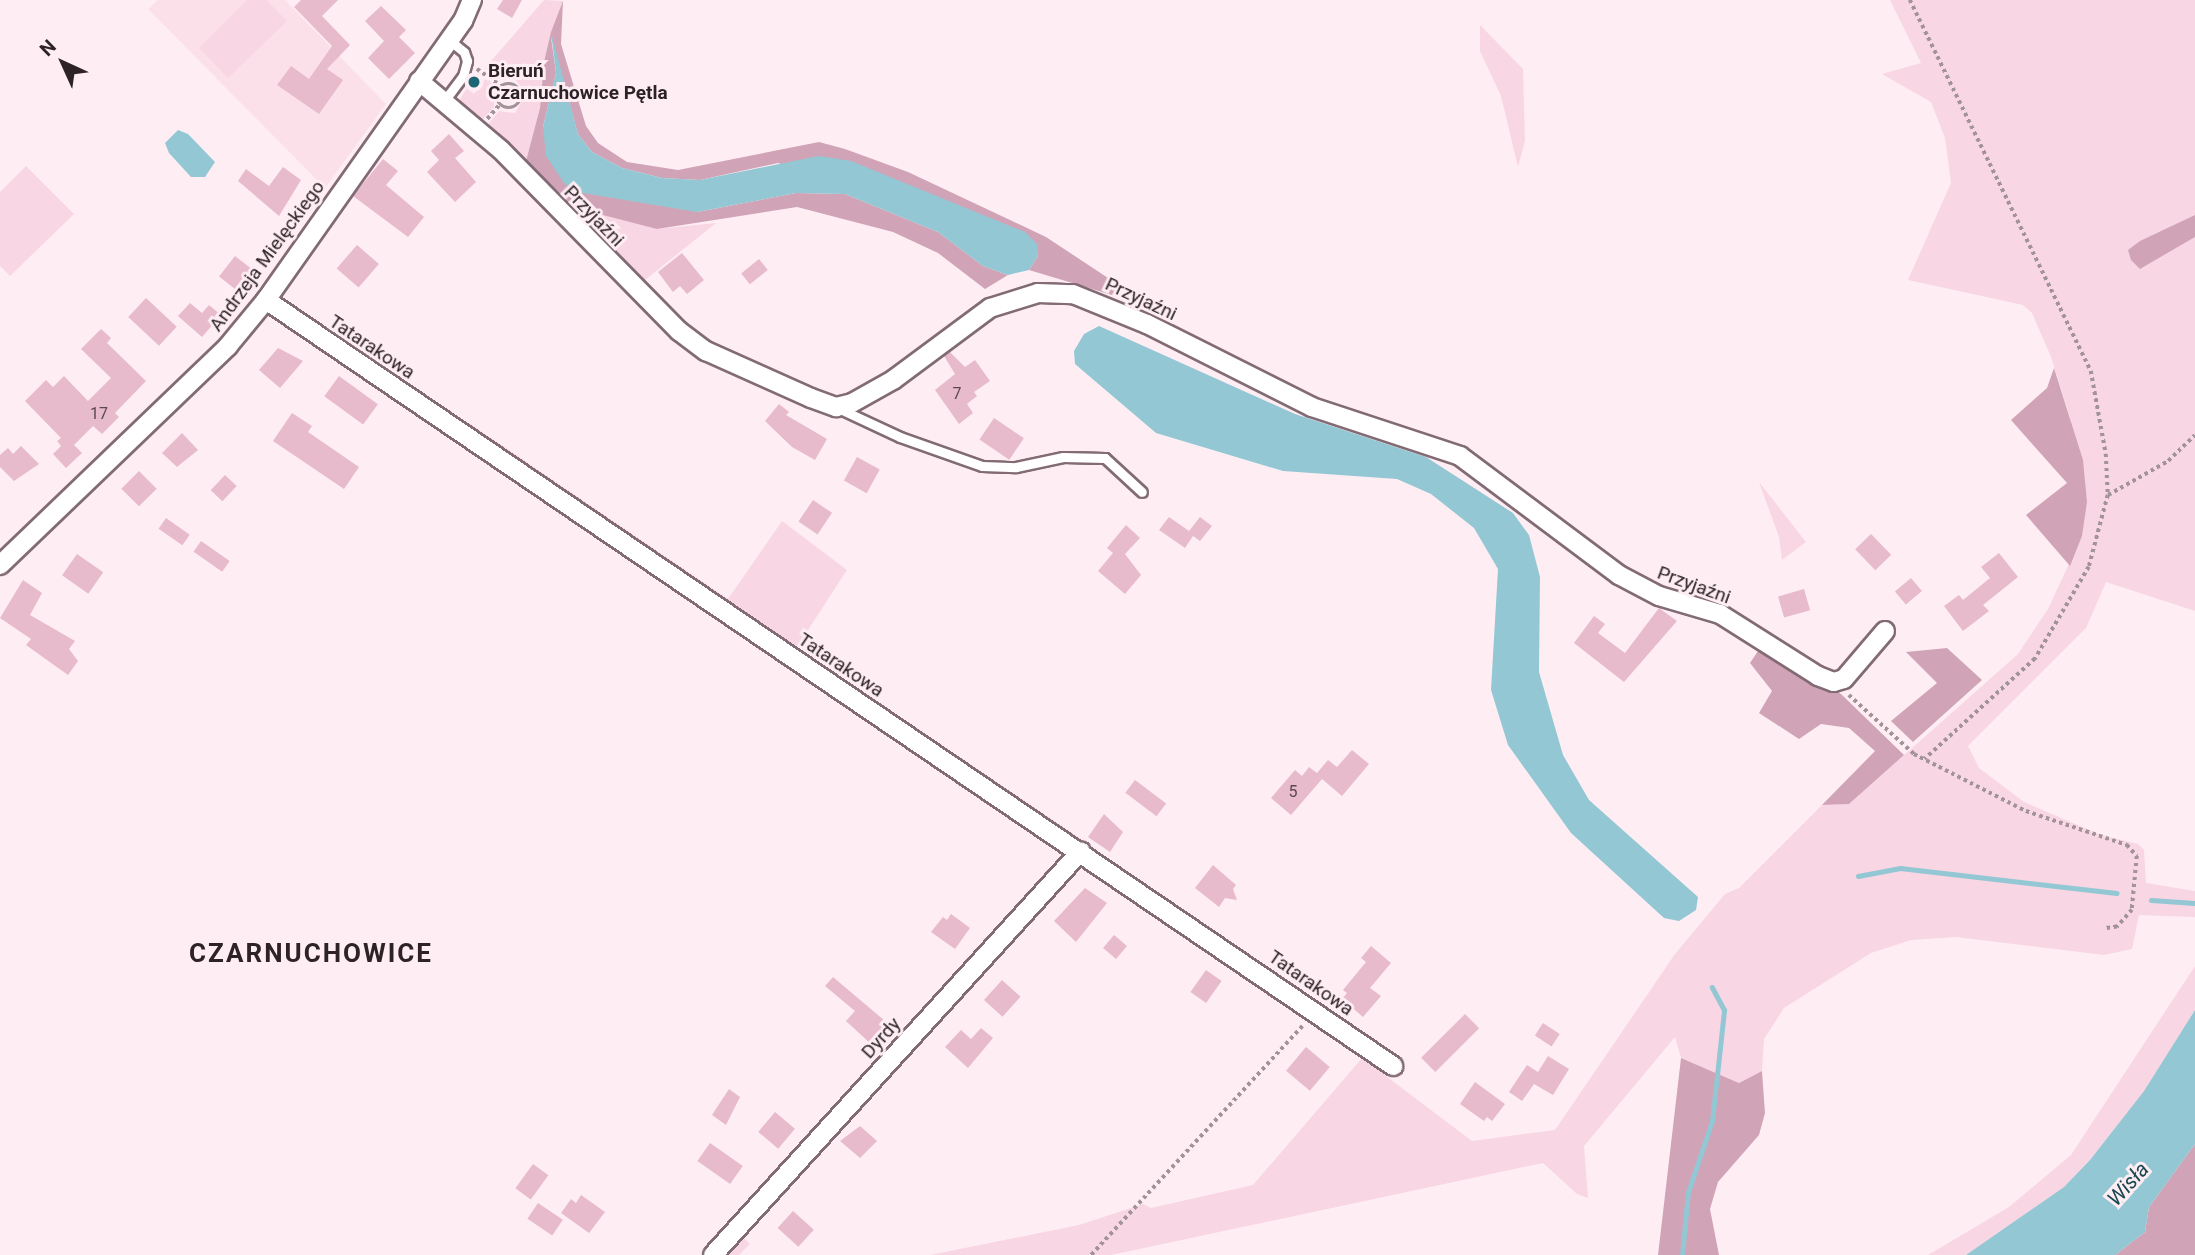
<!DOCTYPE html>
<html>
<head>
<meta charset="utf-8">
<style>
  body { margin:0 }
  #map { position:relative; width:2195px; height:1255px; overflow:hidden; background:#feeef4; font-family:Roboto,sans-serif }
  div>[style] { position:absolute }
  .built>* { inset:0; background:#fbe0ea }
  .green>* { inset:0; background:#f8d6e4 }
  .forest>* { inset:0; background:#d0a4b6 }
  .water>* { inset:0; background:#92c7d3 }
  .stream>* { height:5px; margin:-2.5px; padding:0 2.5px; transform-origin:2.5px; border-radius:2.5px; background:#92c7d3 }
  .building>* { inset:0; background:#e7bacc; transform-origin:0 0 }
  .path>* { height:3.5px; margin-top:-1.75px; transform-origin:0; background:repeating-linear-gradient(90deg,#a19398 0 3.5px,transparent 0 7px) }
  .path>.ring { margin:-1.75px; padding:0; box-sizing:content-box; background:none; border:3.5px solid #a19398; border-radius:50% }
  .roads { filter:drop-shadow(2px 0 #826b75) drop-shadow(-2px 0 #826b75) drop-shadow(0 2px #826b75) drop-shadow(0 -2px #826b75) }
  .lane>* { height:9px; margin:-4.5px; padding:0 4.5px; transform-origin:4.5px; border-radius:4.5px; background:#fff }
  .street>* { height:18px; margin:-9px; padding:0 9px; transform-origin:9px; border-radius:9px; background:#fff }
  .dots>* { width:19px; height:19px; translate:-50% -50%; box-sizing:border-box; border:4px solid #feeef4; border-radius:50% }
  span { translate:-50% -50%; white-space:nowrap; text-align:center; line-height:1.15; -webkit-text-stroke:6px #feeef4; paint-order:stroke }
  .number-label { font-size:16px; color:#5c4950 }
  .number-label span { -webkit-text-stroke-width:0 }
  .poi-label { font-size:19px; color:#2d2327; font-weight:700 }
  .left { translate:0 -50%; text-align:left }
  .street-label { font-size:19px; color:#2d2327 }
  .water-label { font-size:21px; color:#184751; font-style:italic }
  .district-label { font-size:26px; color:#2d2327; font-weight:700; letter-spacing:2px }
  .north { position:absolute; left:28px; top:28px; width:70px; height:70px; -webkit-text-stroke:5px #feeef4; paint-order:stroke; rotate:315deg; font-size:19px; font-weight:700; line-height:28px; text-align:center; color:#2d2327 }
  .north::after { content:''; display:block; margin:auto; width:24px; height:32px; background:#2d2327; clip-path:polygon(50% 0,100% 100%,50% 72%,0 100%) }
</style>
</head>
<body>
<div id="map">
  <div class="built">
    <div style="clip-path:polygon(158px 0,285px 0,386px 104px,325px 188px,148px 9px)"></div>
  </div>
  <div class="green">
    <div style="clip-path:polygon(247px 0,266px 0,287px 21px,228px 78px,199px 48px)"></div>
    <div style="clip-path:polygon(544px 0,563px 1px,544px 62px,540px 108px,526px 161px,657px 229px,716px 223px,640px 284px,526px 161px,485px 128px,499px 111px,515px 113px,526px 93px,514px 78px,499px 79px,485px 68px)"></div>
    <div style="clip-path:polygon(1890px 0,2195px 0,2195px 215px,2159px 233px,2140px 269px,2195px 237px,2195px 611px,2106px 582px,2086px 628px,1968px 746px,1979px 768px,2024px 802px,2101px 835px,2138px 844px,2144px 850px,2146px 883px,2195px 891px,2195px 917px,2139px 915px,2132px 949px,2104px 955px,1956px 937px,1911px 940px,1871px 953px,1784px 1008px,1764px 1039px,1762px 1071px,1739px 1083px,1681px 1058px,1675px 1037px,1584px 1146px,1588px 1198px,1577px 1194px,1543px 1163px,1111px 1255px,930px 1255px,1079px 1225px,1143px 1204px,1151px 1208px,1253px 1185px,1362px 1058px,1472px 1141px,1555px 1130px,1675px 954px,1725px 894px,1739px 888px,1822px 805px,1849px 804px,2018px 654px,2048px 609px,2082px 536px,2070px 417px,2051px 357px,2032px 313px,2023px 305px,1908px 280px,1951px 183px,1945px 138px,1931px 102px,1882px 74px,1921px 63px)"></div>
    <div style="clip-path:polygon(1480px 25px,1523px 69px,1525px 141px,1518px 167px,1501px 96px,1480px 51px)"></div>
    <div style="clip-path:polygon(485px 79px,494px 84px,494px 107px,479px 123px,457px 104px,467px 88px,474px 94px)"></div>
    <div style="clip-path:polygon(26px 166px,74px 214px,10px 276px,0 266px,0 192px)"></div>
    <div style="clip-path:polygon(469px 423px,728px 599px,782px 521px,847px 570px,797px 647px,1081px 839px,1077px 843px,474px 435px)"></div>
    <div style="clip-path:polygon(465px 448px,525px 482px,1065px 847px,1067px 857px)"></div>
    <div style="clip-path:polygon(1759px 482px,1806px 542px,1782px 560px,1779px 537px)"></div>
    <div style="clip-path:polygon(2195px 966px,2195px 1010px,2144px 1091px,2090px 1160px,2064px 1187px,1966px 1255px,1928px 1255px,2009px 1207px,2071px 1155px)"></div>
    <div style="clip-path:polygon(742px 1236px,750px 1244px,739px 1255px,725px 1255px)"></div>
  </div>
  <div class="forest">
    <div style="clip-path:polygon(563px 1px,561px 44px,586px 126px,598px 143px,627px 162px,678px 170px,819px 142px,845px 149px,908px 172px,1046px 237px,1152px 307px,1029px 270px,1038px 256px,1036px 244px,778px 163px,700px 180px,662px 178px,622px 168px,592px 152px,578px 134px,551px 37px,556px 73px,543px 127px,697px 212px,796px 193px,845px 194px,938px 232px,983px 266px,1008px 275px,985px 289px,938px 253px,893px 232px,797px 207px,657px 229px,576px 208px,526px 161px,540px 108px,544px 62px,551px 32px)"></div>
    <div style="clip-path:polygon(2195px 215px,2195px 237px,2140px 269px,2131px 260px,2128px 250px,2140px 241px)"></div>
    <div style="clip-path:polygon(2054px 368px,2083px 460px,2087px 502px,2082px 536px,2070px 566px,2026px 515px,2067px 483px,2011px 420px,2047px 388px)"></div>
    <div style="clip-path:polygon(1760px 648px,1841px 694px,1904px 755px,1849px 804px,1822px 805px,1875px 751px,1849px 728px,1821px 724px,1799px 739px,1759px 713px,1772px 691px,1750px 663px)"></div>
    <div style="clip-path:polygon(1947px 648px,1982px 680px,1913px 742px,1891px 721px,1937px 683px,1906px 652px)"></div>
    <div style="clip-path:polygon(1681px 1058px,1739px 1083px,1762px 1071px,1765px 1113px,1759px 1135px,1718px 1182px,1710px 1209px,1719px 1255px,1658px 1255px)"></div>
    <div style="clip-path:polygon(2195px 1144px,2195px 1255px,2115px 1255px,2145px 1232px,2149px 1207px)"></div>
  </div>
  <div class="water">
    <div style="clip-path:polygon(551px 32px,578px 134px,592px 152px,622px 168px,662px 178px,700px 180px,819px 156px,851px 161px,1025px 232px,1037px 244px,1038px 256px,1029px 270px,1008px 275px,983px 266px,938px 232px,845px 194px,796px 193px,697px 212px,577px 192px,564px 183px,546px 156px,543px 127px,556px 73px)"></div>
    <div style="clip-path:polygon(178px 130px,188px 134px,215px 162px,205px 177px,191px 177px,169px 153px,165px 143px)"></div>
    <div style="clip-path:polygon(1099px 326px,1295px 414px,1426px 457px,1513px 513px,1529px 535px,1540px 577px,1539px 672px,1563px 755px,1589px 800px,1698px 897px,1696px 910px,1679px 921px,1664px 918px,1571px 833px,1508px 745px,1491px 690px,1498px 569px,1474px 528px,1431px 494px,1397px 479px,1283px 471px,1156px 433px,1075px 364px,1074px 351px,1084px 334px)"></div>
    <div style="clip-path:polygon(2195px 1010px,2195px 1144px,2149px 1207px,2145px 1232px,2115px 1255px,1966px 1255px,2064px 1187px,2090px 1160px,2144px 1091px)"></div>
  </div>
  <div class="stream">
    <div style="left:1858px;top:876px;width:43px;rotate:-10.8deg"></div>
    <div style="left:1900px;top:868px;width:218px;rotate:6.6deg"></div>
    <div style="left:2151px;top:900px;width:44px;rotate:3.9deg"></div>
    <div style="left:1682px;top:1255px;width:63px;rotate:-84.6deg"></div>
    <div style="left:1688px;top:1192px;width:75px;rotate:-71.3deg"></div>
    <div style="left:1712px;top:1121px;width:112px;rotate:-83.8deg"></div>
    <div style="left:1724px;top:1010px;width:26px;rotate:-118deg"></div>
  </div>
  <div class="building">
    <div style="clip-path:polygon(301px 0,338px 0,322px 16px,350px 45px,327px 69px,343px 80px,319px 114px,277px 85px,291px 66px,309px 79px,332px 46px,294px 7px)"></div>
    <div style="clip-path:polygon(503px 0,522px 0,512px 18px,497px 9px)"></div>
    <div style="clip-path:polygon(381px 6px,406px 30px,399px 37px,415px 53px,389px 79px,368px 58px,384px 41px,365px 21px)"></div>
    <div style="clip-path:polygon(449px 134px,464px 151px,455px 158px,476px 182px,455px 202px,427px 172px,439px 160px,431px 151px)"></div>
    <div style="clip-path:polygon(383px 159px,398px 171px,386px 185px,424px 217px,408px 237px,353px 196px)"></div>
    <div style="clip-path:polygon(283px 167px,301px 180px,279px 216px,238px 181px,246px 169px,269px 186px)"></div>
    <div style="left:357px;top:245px;width:29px;height:31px;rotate:41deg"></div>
    <div style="clip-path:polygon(682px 253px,704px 280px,687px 294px,680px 286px,673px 292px,658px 272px)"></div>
    <div style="left:235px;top:256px;width:24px;height:26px;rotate:38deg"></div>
    <div style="left:759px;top:259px;width:14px;height:23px;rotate:51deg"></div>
    <div style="left:146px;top:298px;width:42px;height:26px;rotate:43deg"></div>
    <div style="clip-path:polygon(190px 303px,202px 313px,209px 305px,221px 315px,202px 337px,178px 316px)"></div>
    <div style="clip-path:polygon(101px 329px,111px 338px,107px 343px,146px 381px,115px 413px,119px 417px,102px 434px,93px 426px,74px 445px,82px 453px,66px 468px,53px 454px,61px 446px,57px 441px,61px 438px,25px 401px,46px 380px,53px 387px,64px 376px,88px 401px,111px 378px,81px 349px)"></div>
    <div style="clip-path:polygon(278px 348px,303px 361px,280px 388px,259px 370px)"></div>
    <div style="clip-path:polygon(950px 352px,965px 367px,975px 360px,990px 381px,974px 392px,977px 396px,967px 404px,973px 413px,959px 424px,935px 390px,955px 374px,944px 356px)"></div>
    <div style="left:339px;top:376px;width:48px;height:25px;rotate:36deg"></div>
    <div style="clip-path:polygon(779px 404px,789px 412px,786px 415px,827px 439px,815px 460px,792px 447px,765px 421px)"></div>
    <div style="clip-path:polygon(292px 413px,312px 426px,308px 432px,359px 467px,344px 489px,273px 441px)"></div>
    <div style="left:994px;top:418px;width:36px;height:26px;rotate:34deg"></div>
    <div style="clip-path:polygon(182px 433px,198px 450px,177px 467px,162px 453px)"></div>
    <div style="clip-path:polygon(21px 446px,39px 464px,14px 481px,0 467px,0 455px,8px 448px,13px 454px)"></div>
    <div style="left:857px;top:457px;width:26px;height:27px;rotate:29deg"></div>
    <div style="left:139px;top:471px;width:25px;height:25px;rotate:45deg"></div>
    <div style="left:225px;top:475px;width:16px;height:21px;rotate:43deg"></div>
    <div style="left:813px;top:500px;width:23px;height:26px;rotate:34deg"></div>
    <div style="clip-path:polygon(1169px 517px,1189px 531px,1200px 517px,1212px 526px,1200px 541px,1193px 536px,1185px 548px,1159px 530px)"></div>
    <div style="left:166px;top:518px;width:29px;height:13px;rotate:35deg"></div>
    <div style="clip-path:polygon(1126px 525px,1140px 538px,1125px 554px,1141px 575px,1125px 594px,1098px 571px,1113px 553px,1107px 548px)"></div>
    <div style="left:1871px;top:534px;width:29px;height:22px;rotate:46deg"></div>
    <div style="left:201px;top:541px;width:35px;height:13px;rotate:35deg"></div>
    <div style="clip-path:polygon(1999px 553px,2018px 577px,1983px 605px,1989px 611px,1963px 631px,1944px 606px,1959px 595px,1963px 600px,1990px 578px,1981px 567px)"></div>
    <div style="left:77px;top:554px;width:32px;height:26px;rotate:35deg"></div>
    <div style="left:1911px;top:578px;width:17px;height:21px;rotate:50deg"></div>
    <div style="clip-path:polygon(23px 580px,42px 593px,30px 615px,75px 641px,69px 649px,78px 661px,68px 675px,26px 645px,31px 639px,0 618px)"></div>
    <div style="left:1804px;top:589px;width:22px;height:27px;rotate:74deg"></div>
    <div style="clip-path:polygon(1659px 608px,1677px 621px,1624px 682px,1574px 643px,1594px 616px,1605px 624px,1598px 633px,1625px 653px)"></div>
    <div style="clip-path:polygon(1352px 750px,1369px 764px,1342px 796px,1322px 779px,1291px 815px,1271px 798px,1295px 770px,1302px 776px,1309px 767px,1317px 773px,1328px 760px,1337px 767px)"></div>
    <div style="left:1135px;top:780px;width:39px;height:16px;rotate:37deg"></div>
    <div style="clip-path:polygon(1104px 814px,1123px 832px,1110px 852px,1088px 837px)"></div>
    <div style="clip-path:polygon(1213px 865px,1236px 885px,1233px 889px,1237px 900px,1225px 898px,1219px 907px,1195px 888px)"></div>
    <div style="clip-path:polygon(1085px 888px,1107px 903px,1076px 942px,1054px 921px)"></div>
    <div style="clip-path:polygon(951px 914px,970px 928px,955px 949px,931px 932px,943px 917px,947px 920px)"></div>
    <div style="left:1114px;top:935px;width:17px;height:17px;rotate:40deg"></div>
    <div style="clip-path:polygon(1371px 946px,1391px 963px,1370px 988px,1381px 996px,1363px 1017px,1342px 999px,1347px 993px,1343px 990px,1366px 962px,1361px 958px)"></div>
    <div style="left:1206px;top:970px;width:19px;height:27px;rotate:35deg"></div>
    <div style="clip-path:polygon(833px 977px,891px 1026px,872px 1045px,846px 1021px,855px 1011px,825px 986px)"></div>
    <div style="left:1002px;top:980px;width:25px;height:27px;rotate:42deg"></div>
    <div style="left:1465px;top:1014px;width:20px;height:62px;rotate:45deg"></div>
    <div style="left:1543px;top:1023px;width:20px;height:15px;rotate:33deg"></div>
    <div style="clip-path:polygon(981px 1028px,993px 1038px,968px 1068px,945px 1047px,961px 1030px,971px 1039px)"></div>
    <div style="left:1306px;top:1047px;width:31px;height:31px;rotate:40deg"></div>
    <div style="clip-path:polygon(1548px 1056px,1569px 1069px,1553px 1095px,1534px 1084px,1522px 1101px,1509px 1092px,1527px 1065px,1538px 1072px)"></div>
    <div style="clip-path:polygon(1475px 1082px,1505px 1104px,1492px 1121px,1487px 1117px,1484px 1121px,1460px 1104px)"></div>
    <div style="clip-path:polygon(729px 1089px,740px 1097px,726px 1125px,712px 1115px)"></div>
    <div style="left:775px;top:1112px;width:26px;height:26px;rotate:40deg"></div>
    <div style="clip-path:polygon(860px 1126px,877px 1141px,860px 1158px,840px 1141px)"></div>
    <div style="left:710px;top:1143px;width:40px;height:22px;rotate:35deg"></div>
    <div style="left:533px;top:1164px;width:19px;height:30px;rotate:36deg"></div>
    <div style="clip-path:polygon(581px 1195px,605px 1212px,589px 1233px,561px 1213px,571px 1199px,576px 1203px)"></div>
    <div style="left:538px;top:1203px;width:30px;height:19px;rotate:34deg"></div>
    <div style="left:793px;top:1211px;width:28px;height:23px;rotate:42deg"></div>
  </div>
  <div class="path">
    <div style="left:1910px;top:0;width:413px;rotate:64deg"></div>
    <div style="left:2091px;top:371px;width:84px;rotate:79.8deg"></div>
    <div style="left:2106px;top:454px;width:41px;rotate:87.2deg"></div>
    <div style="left:2108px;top:495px;width:74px;rotate:104.8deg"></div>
    <div style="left:2089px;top:567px;width:107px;rotate:120.4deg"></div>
    <div style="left:2035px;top:659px;width:149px;rotate:137.7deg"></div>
    <div style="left:477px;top:69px;width:29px;rotate:35deg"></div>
    <div class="ring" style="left:497px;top:84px;width:20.5px;height:20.5px"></div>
    <div style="left:487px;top:119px;width:20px;rotate:-49deg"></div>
    <div style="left:2108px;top:495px;width:69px;rotate:-29.5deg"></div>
    <div style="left:2168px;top:461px;width:37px;rotate:-44deg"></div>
    <div style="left:1849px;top:695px;width:88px;rotate:42.2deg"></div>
    <div style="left:1914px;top:754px;width:126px;rotate:27deg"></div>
    <div style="left:2026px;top:811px;width:107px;rotate:18.6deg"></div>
    <div style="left:2127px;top:845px;width:15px;rotate:48deg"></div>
    <div style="left:2137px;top:856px;width:54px;rotate:95.3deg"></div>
    <div style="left:2132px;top:910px;width:23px;rotate:131deg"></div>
    <div style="left:2117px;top:927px;width:14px;rotate:172deg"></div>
    <div style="left:1091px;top:1255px;width:313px;rotate:-47.3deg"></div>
  </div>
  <div class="roads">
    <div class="lane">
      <div style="left:444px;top:101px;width:31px;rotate:-53deg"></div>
      <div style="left:463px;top:76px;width:16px;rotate:-75deg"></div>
      <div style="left:467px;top:61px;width:9px;rotate:-108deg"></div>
      <div style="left:464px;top:52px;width:19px;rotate:-141deg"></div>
      <div style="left:840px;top:409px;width:66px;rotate:25deg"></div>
      <div style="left:900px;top:437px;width:87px;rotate:19.5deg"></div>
      <div style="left:982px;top:466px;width:34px;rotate:2deg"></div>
      <div style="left:1016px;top:467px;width:48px;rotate:-12deg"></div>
      <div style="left:1063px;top:457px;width:42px;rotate:1.4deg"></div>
      <div style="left:1105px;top:458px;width:50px;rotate:42.6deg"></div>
    </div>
    <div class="street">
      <div style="left:419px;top:81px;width:107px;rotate:40.1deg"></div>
      <div style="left:501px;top:150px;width:254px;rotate:45.5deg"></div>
      <div style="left:679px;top:331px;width:34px;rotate:37deg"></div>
      <div style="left:706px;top:351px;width:115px;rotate:24.1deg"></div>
      <div style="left:811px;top:398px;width:27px;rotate:20deg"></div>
      <div style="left:836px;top:407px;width:16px;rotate:-14deg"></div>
      <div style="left:852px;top:403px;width:47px;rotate:-29.3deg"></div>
      <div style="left:893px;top:380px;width:121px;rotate:-36.6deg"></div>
      <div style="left:990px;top:308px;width:50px;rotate:-17.4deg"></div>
      <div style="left:1038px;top:293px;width:35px;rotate:2deg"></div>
      <div style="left:1073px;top:294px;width:80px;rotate:22.1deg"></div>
      <div style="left:1147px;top:324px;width:185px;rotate:26.7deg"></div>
      <div style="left:1312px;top:407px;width:156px;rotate:18.3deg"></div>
      <div style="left:1460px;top:456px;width:199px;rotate:36.8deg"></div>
      <div style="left:1619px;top:575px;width:45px;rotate:27.7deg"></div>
      <div style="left:1659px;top:596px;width:64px;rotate:16.4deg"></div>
      <div style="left:1720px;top:614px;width:116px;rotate:32.3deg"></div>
      <div style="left:1818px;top:676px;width:17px;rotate:21deg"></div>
      <div style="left:1834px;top:682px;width:10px;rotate:-17deg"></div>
      <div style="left:1844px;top:679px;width:63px;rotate:-49.5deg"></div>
      <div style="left:266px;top:300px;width:1363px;rotate:34.2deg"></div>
      <div style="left:0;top:565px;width:316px;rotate:-43.8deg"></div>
      <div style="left:228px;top:346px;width:60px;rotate:-50.4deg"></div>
      <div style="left:266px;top:300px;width:342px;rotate:-54.8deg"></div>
      <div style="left:463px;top:21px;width:23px;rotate:-67deg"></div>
      <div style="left:713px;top:1255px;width:546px;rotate:-47.67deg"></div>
    </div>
  </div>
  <div class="dots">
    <div style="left:474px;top:82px;background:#1d6574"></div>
  </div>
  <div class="number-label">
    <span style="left:957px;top:394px">7</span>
    <span style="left:99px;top:414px">17</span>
    <span style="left:1293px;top:792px">5</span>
  </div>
  <div class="poi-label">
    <span class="left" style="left:488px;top:82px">Bieruń<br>Czarnuchowice Pętla</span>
  </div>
  <div class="street-label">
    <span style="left:594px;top:216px;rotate:46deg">Przyjaźni</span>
    <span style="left:267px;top:256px;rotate:-54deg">Andrzeja Mielęckiego</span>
    <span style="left:1141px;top:299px;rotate:25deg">Przyjaźni</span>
    <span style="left:372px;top:347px;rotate:34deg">Tatarakowa</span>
    <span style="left:1694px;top:585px;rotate:20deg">Przyjaźni</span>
    <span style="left:841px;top:665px;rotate:34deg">Tatarakowa</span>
    <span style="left:1311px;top:983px;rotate:35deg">Tatarakowa</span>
    <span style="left:881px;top:1038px;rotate:-48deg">Dyrdy</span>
  </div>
  <div class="water-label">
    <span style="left:2128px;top:1184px;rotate:-48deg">Wisła</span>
  </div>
  <div class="district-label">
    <span style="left:311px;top:954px">CZARNUCHOWICE</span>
  </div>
  <div class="north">N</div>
</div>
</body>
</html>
